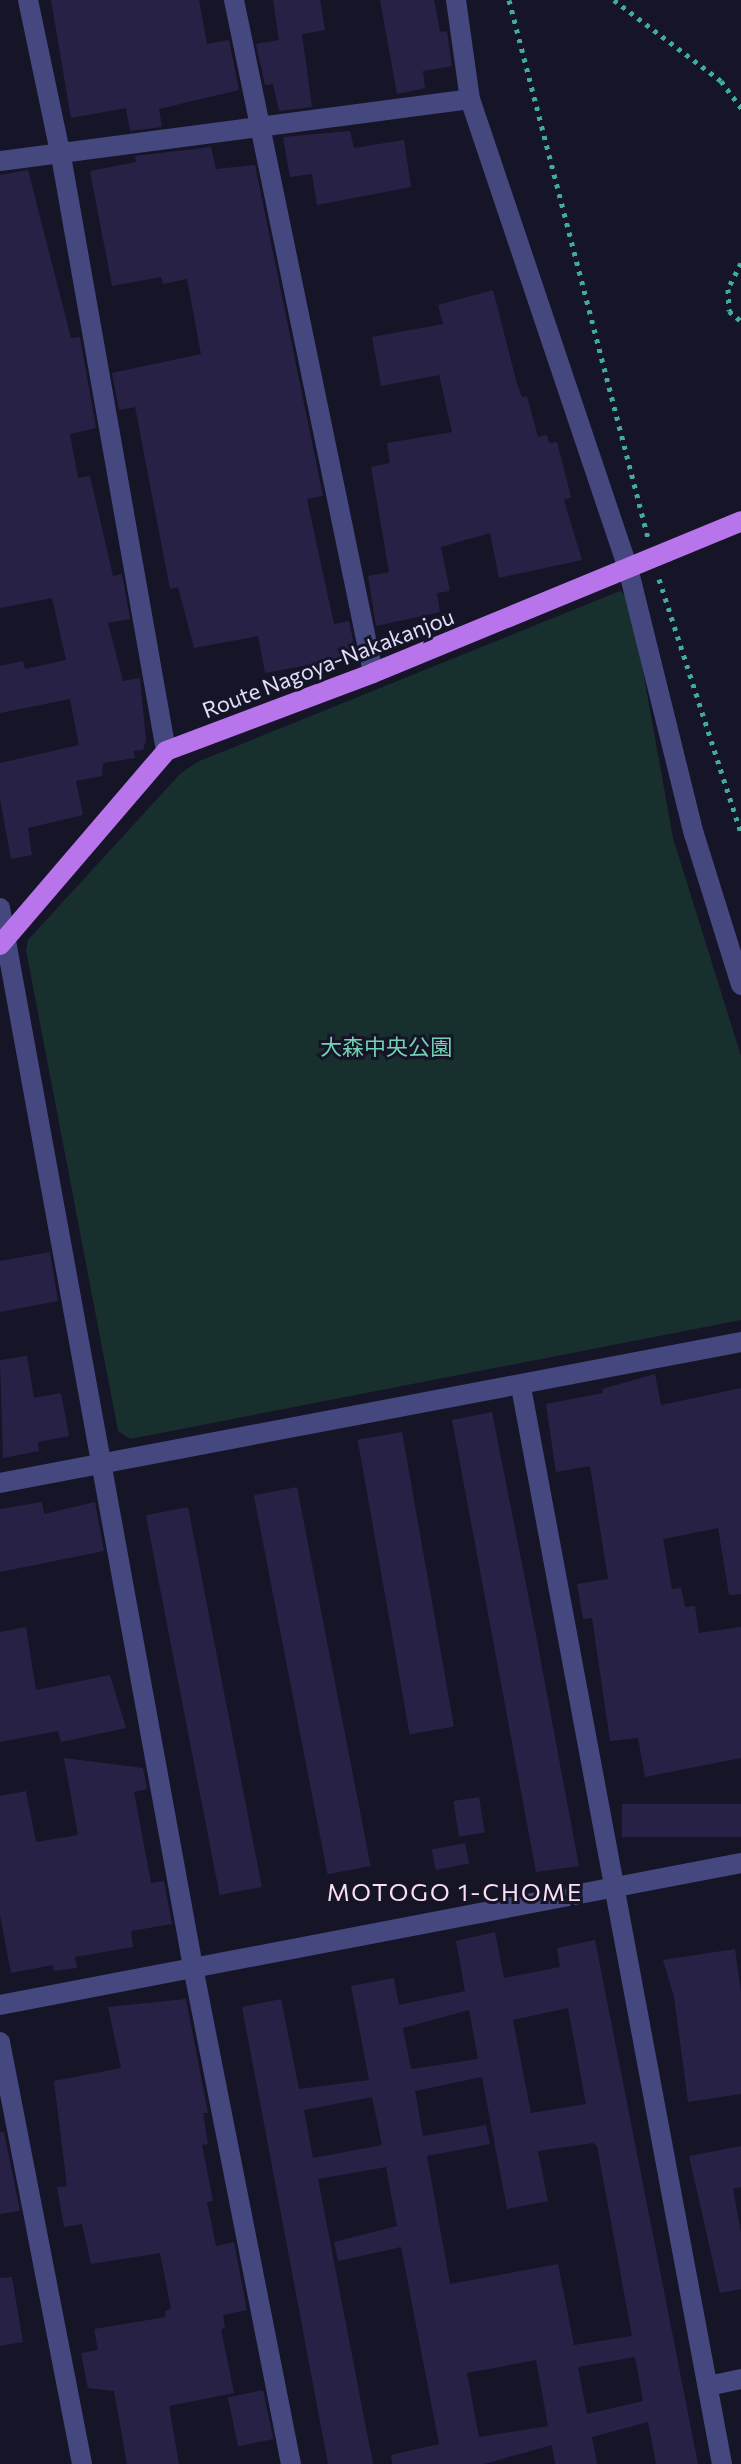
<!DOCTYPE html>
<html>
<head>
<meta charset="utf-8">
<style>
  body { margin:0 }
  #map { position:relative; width:741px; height:2464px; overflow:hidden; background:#161427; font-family:Commissioner,"Noto Sans JP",sans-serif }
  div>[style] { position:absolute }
  .green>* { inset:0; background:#17302e }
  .building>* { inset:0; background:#272245; transform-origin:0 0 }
  .path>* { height:5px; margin-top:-2.5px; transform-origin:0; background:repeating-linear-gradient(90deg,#41ab9e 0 4px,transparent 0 10px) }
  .minor>* { height:20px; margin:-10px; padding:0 10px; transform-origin:10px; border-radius:10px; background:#45477f }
  .major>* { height:20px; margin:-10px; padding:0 10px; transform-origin:10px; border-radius:10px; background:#b774eb }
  span { translate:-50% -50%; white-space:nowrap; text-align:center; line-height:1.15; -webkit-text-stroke:6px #161427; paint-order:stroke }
  .street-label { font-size:22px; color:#e0defa }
  .park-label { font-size:22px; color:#73d1b4 }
  .neighbourhood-label { font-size:24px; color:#fbe0f2; letter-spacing:2px }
</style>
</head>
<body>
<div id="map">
  <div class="green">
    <div style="clip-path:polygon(620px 591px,630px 599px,673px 838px,741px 1056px,741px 1320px,130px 1439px,118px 1431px,26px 950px,28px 940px,180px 774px,197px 762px)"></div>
  </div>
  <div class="building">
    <div style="clip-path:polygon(51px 0,199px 0,207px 44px,229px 40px,239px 90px,159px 109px,162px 127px,130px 131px,126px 108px,71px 118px)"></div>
    <div style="clip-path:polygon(273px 0,320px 0,325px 30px,302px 34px,312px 107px,279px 111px,273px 84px,265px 85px,256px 44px,279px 40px)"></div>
    <div style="clip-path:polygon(380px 0,434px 0,440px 32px,447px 31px,452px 66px,423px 71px,425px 88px,397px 94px)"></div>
    <div style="clip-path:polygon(350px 131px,354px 148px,404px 140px,411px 187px,317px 205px,312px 174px,290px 177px,283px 137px)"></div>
    <div style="clip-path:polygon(211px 147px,216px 169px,255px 165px,323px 496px,307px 499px,322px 569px,334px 624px,349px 621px,353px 640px,347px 654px,335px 660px,265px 673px,258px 636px,194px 648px,178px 587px,170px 589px,135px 407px,119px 410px,112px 373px,201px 354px,187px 279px,163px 284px,161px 277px,112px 286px,90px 171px,136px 162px,135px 156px)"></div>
    <div style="clip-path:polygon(28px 170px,71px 338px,80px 337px,96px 428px,70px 434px,78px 478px,90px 476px,113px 576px,122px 574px,130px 619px,108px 623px,123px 681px,140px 678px,146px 740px,143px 750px,134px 751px,135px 758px,103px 763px,102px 776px,76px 781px,83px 815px,28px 828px,32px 855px,11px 859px,0 799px,0 763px,79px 745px,70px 699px,0 713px,0 666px,23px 661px,25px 669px,66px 660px,52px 598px,0 608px,0 175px)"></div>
    <div style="clip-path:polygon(493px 290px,517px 384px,522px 397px,527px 396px,538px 437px,547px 435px,549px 443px,557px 442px,571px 497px,564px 500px,582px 560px,499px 578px,490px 533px,441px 547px,450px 591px,437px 593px,440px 612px,376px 626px,368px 576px,389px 572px,371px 467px,390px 463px,387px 443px,452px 432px,439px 375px,381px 386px,372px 337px,443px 324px,438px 305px)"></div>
    <div style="clip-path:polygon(50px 1252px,58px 1301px,0 1312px,0 1261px)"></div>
    <div style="clip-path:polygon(27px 1356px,34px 1398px,61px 1393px,69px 1436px,38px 1442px,39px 1451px,3px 1458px,0 1360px)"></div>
    <div style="clip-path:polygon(655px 1374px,661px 1405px,741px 1388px,741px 1594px,729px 1595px,718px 1528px,663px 1539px,672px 1589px,681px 1588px,685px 1607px,695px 1606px,699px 1633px,741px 1627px,741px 1758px,645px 1777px,638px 1738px,610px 1741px,592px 1618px,583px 1619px,577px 1584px,608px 1579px,590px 1466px,556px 1472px,546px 1404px,603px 1393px,602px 1389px)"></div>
    <div style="clip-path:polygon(492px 1412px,535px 1630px,579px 1866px,536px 1872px,452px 1420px)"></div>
    <div style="left:402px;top:1432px;width:299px;height:45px;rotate:80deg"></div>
    <div style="left:297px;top:1487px;width:386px;height:44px;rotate:79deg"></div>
    <div style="clip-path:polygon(42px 1502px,44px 1514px,95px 1502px,104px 1551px,0 1572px,0 1509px)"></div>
    <div style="left:188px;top:1507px;width:387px;height:43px;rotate:79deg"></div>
    <div style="clip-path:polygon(26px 1627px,36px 1690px,110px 1675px,126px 1728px,61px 1742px,58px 1731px,0 1742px,0 1632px)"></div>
    <div style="clip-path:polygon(64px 1758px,143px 1768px,147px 1789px,134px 1792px,151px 1883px,164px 1881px,172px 1924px,131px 1931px,133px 1947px,75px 1957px,77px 1968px,54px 1971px,53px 1965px,11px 1973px,0 1915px,0 1796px,26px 1791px,36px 1842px,78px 1835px)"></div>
    <div style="left:479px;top:1797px;width:36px;height:26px;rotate:81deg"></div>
    <div style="left:741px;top:1804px;width:33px;height:119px;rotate:90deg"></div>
    <div style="left:465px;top:1843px;width:21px;height:34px;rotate:79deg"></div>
    <div style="clip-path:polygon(evenodd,495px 1932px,504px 1978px,560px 1967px,557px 1948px,595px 1940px,698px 2464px,656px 2464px,648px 2422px,592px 2437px,597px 2464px,555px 2464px,552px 2445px,484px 2464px,392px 2464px,391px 2455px,439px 2444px,401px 2247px,338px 2261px,334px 2242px,397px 2226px,386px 2167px,318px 2179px,373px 2464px,328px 2464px,242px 2007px,281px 1999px,299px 2089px,369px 2080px,351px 1986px,394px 1978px,399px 2005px,465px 1991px,456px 1941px,495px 1932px,568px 2008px,586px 2104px,531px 2113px,513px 2020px,568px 2008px,495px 1932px,469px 2010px,478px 2059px,411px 2069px,403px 2028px,469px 2010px,495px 1932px,482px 2077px,507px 2209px,548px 2201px,538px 2151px,593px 2143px,597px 2146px,632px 2336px,574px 2345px,558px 2264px,450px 2284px,427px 2156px,490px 2144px,486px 2125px,423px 2136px,415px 2091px,482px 2077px,495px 1932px,372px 2097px,382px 2145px,313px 2158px,304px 2110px,372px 2097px,495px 1932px,635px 2357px,643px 2401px,587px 2414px,578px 2367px,635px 2357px,495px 1932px,536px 2360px,548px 2426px,479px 2437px,467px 2373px,536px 2360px)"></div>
    <div style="clip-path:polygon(735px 1949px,741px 1992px,741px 2094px,688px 2102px,674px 1997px,663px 1960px)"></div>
    <div style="clip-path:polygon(186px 1999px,208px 2113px,203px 2113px,208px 2144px,202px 2145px,213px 2201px,207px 2202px,216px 2246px,234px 2242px,247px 2310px,223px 2315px,225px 2328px,221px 2329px,234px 2393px,169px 2406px,179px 2464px,127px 2464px,114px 2391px,88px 2388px,81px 2353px,98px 2350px,94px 2329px,166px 2317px,165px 2311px,171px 2309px,160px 2253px,91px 2264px,82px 2224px,64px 2227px,57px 2187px,67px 2186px,54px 2081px,121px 2068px,108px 2007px)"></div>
    <div style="clip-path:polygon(0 2132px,4px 2132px,20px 2211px,0 2214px)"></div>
    <div style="clip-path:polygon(741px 2146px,741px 2187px,733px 2189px,741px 2233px,741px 2289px,720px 2293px,689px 2156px)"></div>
    <div style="clip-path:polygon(12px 2277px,23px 2342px,0 2346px,0 2278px)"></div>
    <div style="left:263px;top:2390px;width:50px;height:36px;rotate:78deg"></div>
  </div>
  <div class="path">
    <div style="left:509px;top:0;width:556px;rotate:75.51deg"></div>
    <div style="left:614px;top:0;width:134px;rotate:37.1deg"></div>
    <div style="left:721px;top:81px;width:34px;rotate:53deg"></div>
    <div style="left:741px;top:263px;width:29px;rotate:117deg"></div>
    <div style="left:728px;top:289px;width:22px;rotate:87deg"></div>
    <div style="left:729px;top:311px;width:16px;rotate:40deg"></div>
    <div style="left:659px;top:579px;width:267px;rotate:72.1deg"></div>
  </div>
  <div class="minor">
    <div style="left:28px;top:0;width:159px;rotate:78.1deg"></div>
    <div style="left:61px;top:156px;width:604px;rotate:79.99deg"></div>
    <div style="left:234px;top:0;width:687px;rotate:78.33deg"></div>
    <div style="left:456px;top:0;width:100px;rotate:82deg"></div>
    <div style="left:470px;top:99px;width:495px;rotate:71.4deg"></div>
    <div style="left:628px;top:568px;width:274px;rotate:76.1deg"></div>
    <div style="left:694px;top:834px;width:158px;rotate:72.7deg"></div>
    <div style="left:0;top:161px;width:474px;rotate:-7.5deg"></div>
    <div style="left:0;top:908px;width:1076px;rotate:79.67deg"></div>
    <div style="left:193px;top:1967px;width:507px;rotate:78.85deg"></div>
    <div style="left:521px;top:1387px;width:1096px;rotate:79.43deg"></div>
    <div style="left:0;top:1483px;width:754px;rotate:-10.77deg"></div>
    <div style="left:0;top:2005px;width:754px;rotate:-10.85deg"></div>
    <div style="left:0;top:2042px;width:430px;rotate:79deg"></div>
    <div style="left:708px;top:2386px;width:34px;rotate:-12deg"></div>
  </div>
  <div class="major">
    <div style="left:0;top:945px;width:255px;rotate:-49.4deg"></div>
    <div style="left:166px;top:751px;width:221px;rotate:-20.6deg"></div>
    <div style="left:373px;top:673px;width:398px;rotate:-22.4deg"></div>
  </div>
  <div class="street-label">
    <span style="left:328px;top:663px;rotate:-21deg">Route Nagoya-Nakakanjou</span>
  </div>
  <div class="park-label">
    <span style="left:386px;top:1047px">大森中央公園</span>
  </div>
  <div class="neighbourhood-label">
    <span style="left:455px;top:1892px">MOTOGO 1-CHOME</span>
  </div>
</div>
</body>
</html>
